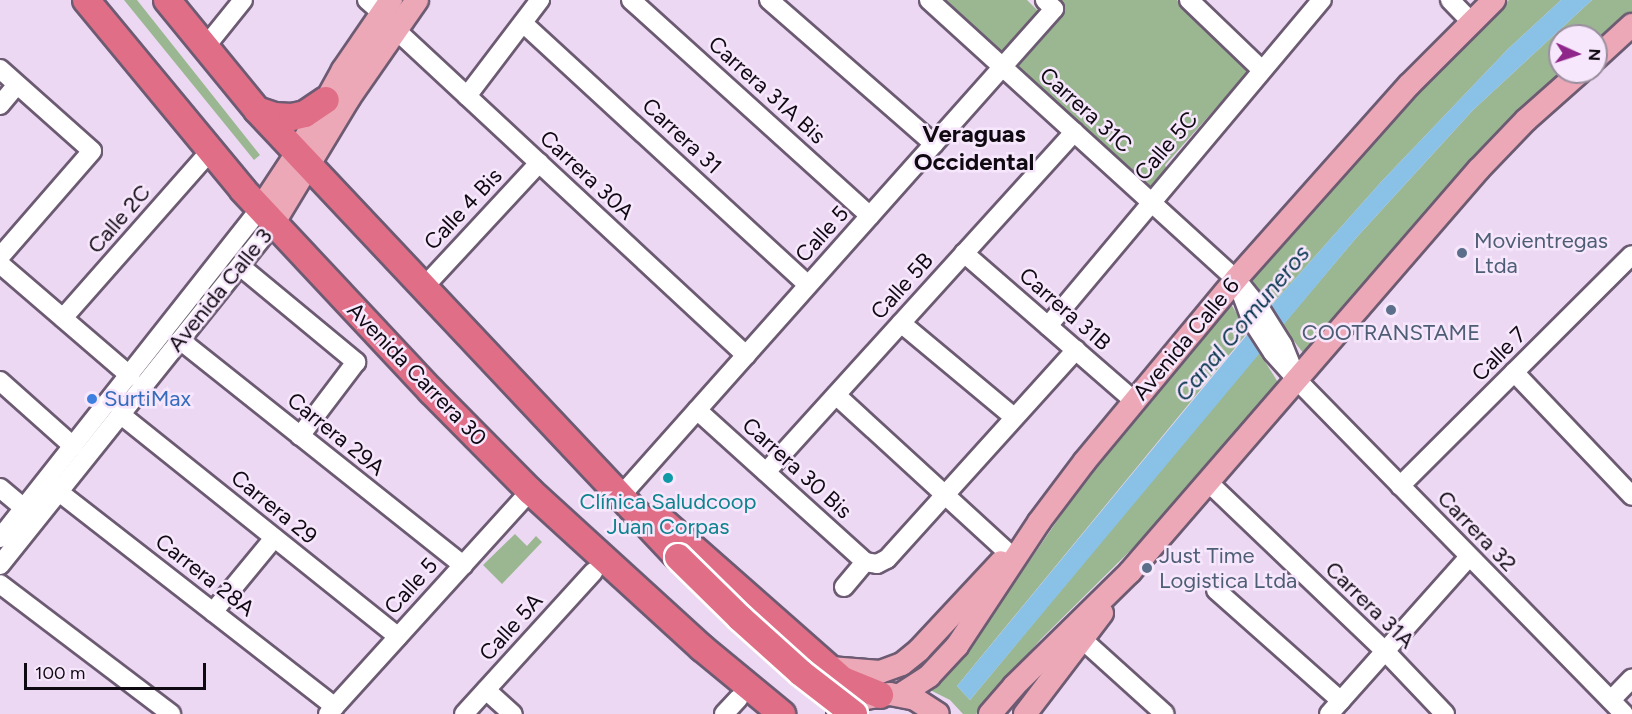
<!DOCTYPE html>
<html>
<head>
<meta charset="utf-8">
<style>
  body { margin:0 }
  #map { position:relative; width:1632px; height:714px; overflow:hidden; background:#ecd8f3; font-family:Figtree,sans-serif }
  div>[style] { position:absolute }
  .green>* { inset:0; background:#9ab791 }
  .water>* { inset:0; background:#8ac1e6 }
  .roads { filter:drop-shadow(2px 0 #6c5b72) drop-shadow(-2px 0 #6c5b72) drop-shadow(0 2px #6c5b72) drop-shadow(0 -2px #6c5b72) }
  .minor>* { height:18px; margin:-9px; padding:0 9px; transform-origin:9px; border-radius:9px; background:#fff }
  .major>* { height:22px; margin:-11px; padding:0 11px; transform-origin:11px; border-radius:11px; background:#eca8b7 }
  .highway>* { height:26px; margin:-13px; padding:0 13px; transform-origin:13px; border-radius:13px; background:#e06e87 }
  .bridges { filter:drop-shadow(2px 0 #fff) drop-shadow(-2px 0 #fff) drop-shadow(0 2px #fff) drop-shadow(0 -2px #fff) }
  .highway-bridge>* { height:26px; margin:-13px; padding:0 13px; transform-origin:13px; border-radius:13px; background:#e06e87 }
  .dots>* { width:16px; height:16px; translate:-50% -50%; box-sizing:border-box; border:3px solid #f7e7fc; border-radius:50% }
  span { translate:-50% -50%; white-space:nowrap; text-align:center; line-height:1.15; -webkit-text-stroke:5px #f7e7fc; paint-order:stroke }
  .street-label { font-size:22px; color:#0f0911 }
  .service-label { font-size:22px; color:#4e5e75 }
  .left { translate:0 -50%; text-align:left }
  .shop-label { font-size:22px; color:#366cbe }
  .culture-label { font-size:22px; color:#0d838f }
  .neighbourhood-label { font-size:24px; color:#0f0911; font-weight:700 }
  .water-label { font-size:24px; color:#08364f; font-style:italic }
  .north { position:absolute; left:1548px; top:24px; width:60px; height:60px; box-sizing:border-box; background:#f7e7fc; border:2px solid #9a8e9e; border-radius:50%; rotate:93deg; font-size:16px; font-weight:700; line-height:24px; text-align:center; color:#0f0911 }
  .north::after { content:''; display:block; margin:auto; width:21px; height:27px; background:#8f268a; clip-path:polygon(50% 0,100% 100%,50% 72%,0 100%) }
  .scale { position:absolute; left:24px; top:663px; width:182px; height:27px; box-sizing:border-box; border:3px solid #0f0911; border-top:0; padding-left:8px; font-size:18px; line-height:21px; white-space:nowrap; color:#0f0911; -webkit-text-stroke:4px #f7e7fc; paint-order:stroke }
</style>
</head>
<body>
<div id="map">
  <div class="green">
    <div style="clip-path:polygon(124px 0,137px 0,260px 155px,254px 160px)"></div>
    <div style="clip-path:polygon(944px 0,1027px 0,1040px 13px,1002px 54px)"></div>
    <div style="clip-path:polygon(1061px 0,1177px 0,1249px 71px,1165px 165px,1167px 170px,1149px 191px,1011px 66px,1062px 5px)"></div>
    <div style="clip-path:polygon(1509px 0,1561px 0,1508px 49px,1381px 182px,1270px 307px,1250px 280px,1426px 80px)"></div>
    <div style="clip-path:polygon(1592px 0,1632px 0,1632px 14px,1596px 46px,1596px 36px,1560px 36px,1560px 72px,1566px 72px,1452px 181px,1304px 354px,1282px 326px,1356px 238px,1473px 110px)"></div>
    <div style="clip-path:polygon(1231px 304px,1248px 332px,957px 686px,970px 700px,1259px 352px,1279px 384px,1148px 533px,1041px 639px,976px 714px,963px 714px,950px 700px,928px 689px,941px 680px,972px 645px,1072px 499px,1132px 419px)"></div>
    <div style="clip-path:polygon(515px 534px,527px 546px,536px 536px,542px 542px,502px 584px,483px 565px)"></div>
  </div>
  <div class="water">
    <div style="clip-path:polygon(1561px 0,1592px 0,1473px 110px,1356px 238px,970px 700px,957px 686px,1270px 307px,1381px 182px,1508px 49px)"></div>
  </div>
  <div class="roads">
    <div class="minor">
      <div style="left:367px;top:0;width:20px;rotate:41deg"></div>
      <div style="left:631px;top:0;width:322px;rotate:42.1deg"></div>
      <div style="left:769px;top:0;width:219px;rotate:41.1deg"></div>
      <div style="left:929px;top:0;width:415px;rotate:42.3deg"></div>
      <div style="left:1236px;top:279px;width:40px;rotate:51deg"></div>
      <div style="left:1261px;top:310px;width:41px;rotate:57.8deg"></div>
      <div style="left:1283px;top:345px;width:24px;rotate:68deg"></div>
      <div style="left:1189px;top:0;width:101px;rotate:43.8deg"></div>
      <div style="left:1450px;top:0;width:29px;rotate:46deg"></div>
      <div style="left:523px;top:23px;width:387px;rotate:42.6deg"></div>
      <div style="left:396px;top:30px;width:478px;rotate:42.9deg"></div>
      <div style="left:206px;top:46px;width:59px;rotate:-51.2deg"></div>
      <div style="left:0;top:69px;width:123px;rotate:41.7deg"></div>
      <div style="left:92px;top:151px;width:140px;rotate:131deg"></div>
      <div style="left:467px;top:96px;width:121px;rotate:-52.8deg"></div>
      <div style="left:0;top:105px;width:26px;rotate:-50deg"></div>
      <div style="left:964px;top:253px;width:225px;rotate:41deg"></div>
      <div style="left:0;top:264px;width:172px;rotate:40.7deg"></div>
      <div style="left:240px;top:266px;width:151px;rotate:39.6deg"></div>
      <div style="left:356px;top:362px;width:93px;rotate:127.1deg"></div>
      <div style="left:1236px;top:279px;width:43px;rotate:69.4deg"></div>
      <div style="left:1251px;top:319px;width:40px;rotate:57.1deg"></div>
      <div style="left:1273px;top:353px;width:36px;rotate:48deg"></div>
      <div style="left:1297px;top:380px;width:467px;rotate:45.6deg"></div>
      <div style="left:423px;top:288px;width:171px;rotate:-47.1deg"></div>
      <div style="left:63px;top:318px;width:222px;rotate:-48.6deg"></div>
      <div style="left:901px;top:323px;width:147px;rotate:39.8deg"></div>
      <div style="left:1048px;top:326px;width:426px;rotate:-50deg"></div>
      <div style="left:180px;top:340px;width:362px;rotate:38.5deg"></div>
      <div style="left:1514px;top:372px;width:171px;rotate:46.4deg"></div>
      <div style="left:0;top:381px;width:98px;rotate:41.7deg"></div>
      <div style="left:836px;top:395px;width:243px;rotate:42.5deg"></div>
      <div style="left:697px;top:410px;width:227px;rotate:42.1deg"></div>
      <div style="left:865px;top:562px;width:12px;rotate:9deg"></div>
      <div style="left:877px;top:564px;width:11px;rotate:-27deg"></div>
      <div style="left:887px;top:559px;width:282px;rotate:-47.9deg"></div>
      <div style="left:120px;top:414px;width:356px;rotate:38.7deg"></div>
      <div style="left:766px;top:472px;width:459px;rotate:-47.8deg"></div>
      <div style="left:1208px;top:482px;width:245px;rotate:43.7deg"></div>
      <div style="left:1385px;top:651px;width:87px;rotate:46.4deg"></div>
      <div style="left:50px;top:485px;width:361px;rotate:37.9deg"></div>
      <div style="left:1400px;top:486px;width:327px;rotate:-44.9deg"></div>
      <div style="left:0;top:488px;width:31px;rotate:40deg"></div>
      <div style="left:626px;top:490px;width:644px;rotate:-48.34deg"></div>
      <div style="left:1054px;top:9px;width:13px;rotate:-135deg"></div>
      <div style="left:0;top:538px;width:419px;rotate:-51.7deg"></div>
      <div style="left:0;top:565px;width:437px;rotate:-51.3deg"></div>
      <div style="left:0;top:584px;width:215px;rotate:37.2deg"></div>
      <div style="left:844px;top:587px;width:33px;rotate:-50deg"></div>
      <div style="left:1216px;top:590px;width:167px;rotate:41.6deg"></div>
      <div style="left:213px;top:612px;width:96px;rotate:-50.5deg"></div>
      <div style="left:1083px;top:640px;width:110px;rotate:42.1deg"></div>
      <div style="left:486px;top:690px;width:36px;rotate:42deg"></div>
      <div style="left:1611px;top:700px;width:30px;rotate:-46deg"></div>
      <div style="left:328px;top:714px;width:301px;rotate:-47.8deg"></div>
      <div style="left:464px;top:714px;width:192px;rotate:-47.7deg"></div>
      <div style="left:724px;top:714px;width:21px;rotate:-47deg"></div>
      <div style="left:1329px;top:714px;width:210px;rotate:-48.3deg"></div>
    </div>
    <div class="major">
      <div style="left:1596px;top:58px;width:49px;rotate:-42.5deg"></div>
      <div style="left:260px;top:209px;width:67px;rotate:-56.5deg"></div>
      <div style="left:297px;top:153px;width:95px;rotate:-61deg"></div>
      <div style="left:343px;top:70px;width:85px;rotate:-55.6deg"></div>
      <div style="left:273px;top:224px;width:147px;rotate:-58.9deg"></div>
      <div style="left:349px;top:98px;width:119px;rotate:-55.2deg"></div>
      <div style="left:830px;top:668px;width:50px;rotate:4.6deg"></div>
      <div style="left:880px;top:672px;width:23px;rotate:-20deg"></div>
      <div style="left:902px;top:664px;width:22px;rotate:-39deg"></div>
      <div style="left:919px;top:650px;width:120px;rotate:-47deg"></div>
      <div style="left:900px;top:695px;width:35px;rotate:-33deg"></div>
      <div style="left:929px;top:676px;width:41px;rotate:-47deg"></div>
      <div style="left:957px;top:646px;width:149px;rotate:-56.5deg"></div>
      <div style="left:1039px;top:522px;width:76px;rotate:-53deg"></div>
      <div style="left:1085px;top:461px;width:236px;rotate:-50.3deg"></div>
      <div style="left:1236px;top:279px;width:261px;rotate:-48.3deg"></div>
      <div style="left:1410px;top:84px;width:119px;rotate:-45deg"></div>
      <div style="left:838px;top:714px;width:27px;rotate:-33deg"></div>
      <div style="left:861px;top:699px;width:29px;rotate:-10deg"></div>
      <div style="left:890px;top:694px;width:25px;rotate:11deg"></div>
      <div style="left:915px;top:699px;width:27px;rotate:33deg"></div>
      <div style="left:990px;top:714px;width:37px;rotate:-49deg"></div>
      <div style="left:1014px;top:686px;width:163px;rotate:-44.5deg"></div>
      <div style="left:1130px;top:572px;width:533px;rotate:-49.11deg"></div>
      <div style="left:1479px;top:169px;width:68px;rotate:-46.2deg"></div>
      <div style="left:1526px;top:120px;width:72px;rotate:-41.6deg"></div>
      <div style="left:1025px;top:714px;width:127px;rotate:-52.7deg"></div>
    </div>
    <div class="highway">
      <div style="left:86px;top:0;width:246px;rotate:50.4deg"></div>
      <div style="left:243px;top:190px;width:275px;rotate:46.9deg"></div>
      <div style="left:431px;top:391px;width:141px;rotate:45.3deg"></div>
      <div style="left:530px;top:491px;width:233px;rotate:42.4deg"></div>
      <div style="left:702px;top:648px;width:104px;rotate:39.5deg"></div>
      <div style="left:167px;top:0;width:142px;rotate:50.7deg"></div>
      <div style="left:257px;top:110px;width:614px;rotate:46.72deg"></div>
      <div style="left:257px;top:110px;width:18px;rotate:19deg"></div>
      <div style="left:274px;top:116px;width:18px;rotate:3deg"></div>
      <div style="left:292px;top:117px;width:13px;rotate:-13deg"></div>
      <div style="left:305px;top:114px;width:25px;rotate:-34deg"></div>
      <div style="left:659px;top:518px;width:245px;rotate:41.4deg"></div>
      <div style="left:843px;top:680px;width:40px;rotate:22deg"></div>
    </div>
  </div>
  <div class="bridges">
    <div class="highway-bridge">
      <div style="left:678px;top:557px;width:87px;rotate:44.5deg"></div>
      <div style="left:740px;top:618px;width:82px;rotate:42deg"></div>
      <div style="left:801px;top:673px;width:67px;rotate:37.7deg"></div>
    </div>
  </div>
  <div class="dots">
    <div style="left:1462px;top:253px;background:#5c6f8a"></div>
    <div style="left:1391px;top:310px;background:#5c6f8a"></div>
    <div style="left:92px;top:399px;background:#3f7fe0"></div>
    <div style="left:668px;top:478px;background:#0f9aa8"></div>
    <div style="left:1147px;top:568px;background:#5c6f8a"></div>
  </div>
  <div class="street-label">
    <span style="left:767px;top:90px;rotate:42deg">Carrera 31A Bis</span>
    <span style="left:1086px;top:110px;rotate:42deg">Carrera 31C</span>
    <span style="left:682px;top:136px;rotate:43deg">Carrera 31</span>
    <span style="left:1166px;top:146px;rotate:-49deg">Calle 5C</span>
    <span style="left:587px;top:175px;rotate:43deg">Carrera 30A</span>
    <span style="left:463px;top:209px;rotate:-47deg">Calle 4 Bis</span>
    <span style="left:119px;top:219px;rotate:-49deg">Calle 2C</span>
    <span style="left:822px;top:234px;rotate:-48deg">Calle 5</span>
    <span style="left:902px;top:286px;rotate:-48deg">Calle 5B</span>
    <span style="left:220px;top:290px;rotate:-51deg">Avenida Calle 3</span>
    <span style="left:1065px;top:309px;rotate:41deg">Carrera 31B</span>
    <span style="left:1186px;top:339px;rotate:-50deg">Avenida Calle 6</span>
    <span style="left:1499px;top:354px;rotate:-45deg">Calle 7</span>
    <span style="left:417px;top:374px;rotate:46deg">Avenida Carrera 30</span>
    <span style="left:336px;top:434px;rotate:39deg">Carrera 29A</span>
    <span style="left:797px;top:468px;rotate:42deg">Carrera 30 Bis</span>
    <span style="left:274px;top:507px;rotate:39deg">Carrera 29</span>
    <span style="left:1477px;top:531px;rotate:46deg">Carrera 32</span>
    <span style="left:205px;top:575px;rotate:38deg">Carrera 28A</span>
    <span style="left:411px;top:586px;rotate:-48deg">Calle 5</span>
    <span style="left:1370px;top:605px;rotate:44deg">Carrera 31A</span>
    <span style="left:511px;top:627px;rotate:-48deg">Calle 5A</span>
  </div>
  <div class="service-label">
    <span class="left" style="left:1474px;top:253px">Movientregas<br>Ltda</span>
    <span style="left:1391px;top:333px">COOTRANSTAME</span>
    <span class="left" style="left:1159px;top:568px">Just Time<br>Logistica Ltda</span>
  </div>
  <div class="shop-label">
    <span class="left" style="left:104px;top:399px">SurtiMax</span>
  </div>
  <div class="culture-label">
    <span style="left:668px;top:514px">Clínica Saludcoop<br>Juan Corpas</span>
  </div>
  <div class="neighbourhood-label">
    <span style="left:974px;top:148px">Veraguas<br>Occidental</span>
  </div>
  <div class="water-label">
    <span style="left:1242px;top:323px;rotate:-50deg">Canal Comuneros</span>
  </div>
  <div class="north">N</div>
  <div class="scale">100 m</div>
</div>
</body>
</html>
